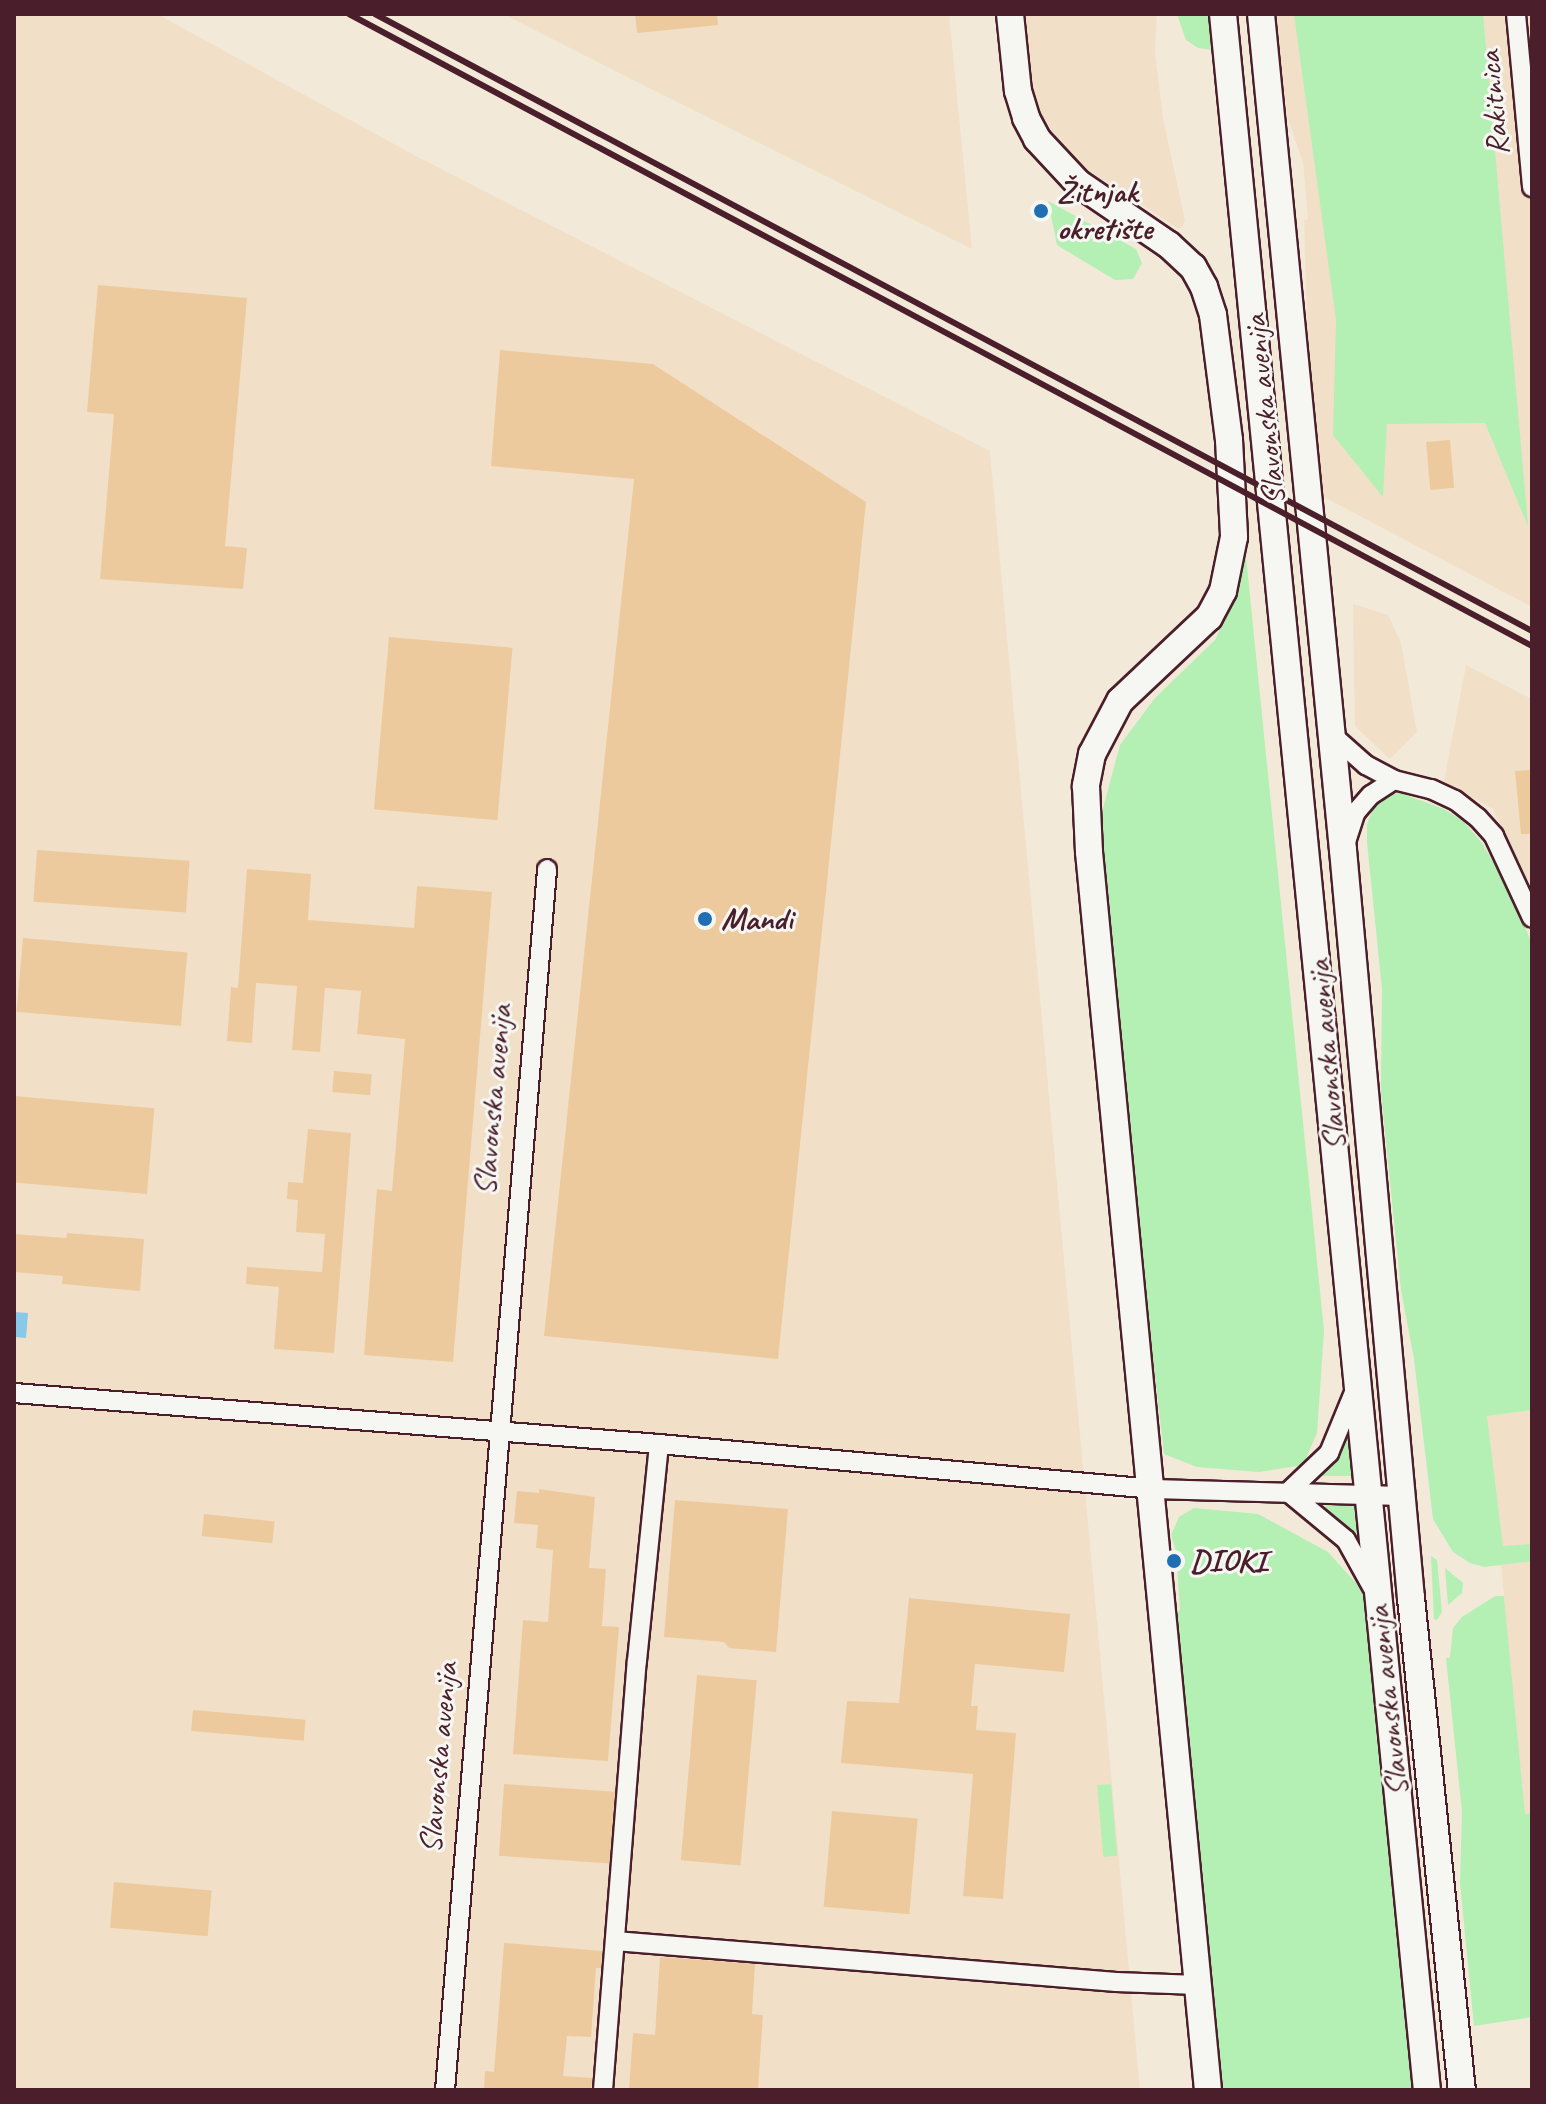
<!DOCTYPE html>
<html>
<head>
<meta charset="utf-8">
<style>
  body { margin:0 }
  #map { position:relative; width:1546px; height:2104px; overflow:hidden; background:#f3e9d9; font-family:Caveat,sans-serif }
  div>[style] { position:absolute }
  .built>* { inset:0; background:#f1e0c7 }
  .green>* { inset:0; background:#b4efb4; transform-origin:0 0 }
  .water>* { inset:0; background:#88c8e9 }
  .building>* { inset:0; background:#edca9e; transform-origin:0 0 }
  .roads { filter:drop-shadow(2px 0 #4a1f2b) drop-shadow(-2px 0 #4a1f2b) drop-shadow(0 2px #4a1f2b) drop-shadow(0 -2px #4a1f2b) }
  .street>* { height:18px; margin:-9px; padding:0 9px; transform-origin:9px; border-radius:9px; background:#f6f6f2 }
  .secondary>* { height:26px; margin:-13px; padding:0 13px; transform-origin:13px; border-radius:13px; background:#f6f6f2 }
  .rail>* { height:6px; margin:-3px; padding:0 3px; transform-origin:3px; border-radius:3px; background:#4a1f2b }
  .dots>* { width:22px; height:22px; translate:-50% -50%; box-sizing:border-box; border:4px solid #f6f6f2; border-radius:50% }
  span { translate:-50% -50%; white-space:nowrap; text-align:center; line-height:1.15; -webkit-text-stroke:6px #f6f6f2; paint-order:stroke }
  .street-label { font-size:32px; color:#4a1f2b }
  .poi-label { font-size:32px; color:#4a1f2b; font-weight:700 }
  .left { translate:0 -50%; text-align:left }
  .frame { position:absolute; inset:0; border:16px solid #4a1f2b; pointer-events:none }
</style>
</head>
<body>
<div id="map">
  <div class="built">
    <div style="clip-path:polygon(14px 14px,157px 14px,416px 156px,990px 451px,1140px 2090px,14px 2090px)"></div>
    <div style="clip-path:polygon(503px 14px,949px 14px,972px 249px,635px 81px)"></div>
    <div style="clip-path:polygon(1022px 14px,1157px 14px,1155px 52px,1163px 118px,1185px 220px,1182px 228px,1177px 228px,1070px 158px,1035px 105px,1029px 87px)"></div>
    <div style="clip-path:polygon(1276px 14px,1532px 14px,1532px 607px,1322px 496px,1308px 348px,1304px 220px,1308px 219px,1303px 163px,1287px 115px)"></div>
    <div style="clip-path:polygon(1353px 604px,1388px 615px,1401px 643px,1417px 732px,1390px 759px,1355px 726px)"></div>
    <div style="clip-path:polygon(1466px 665px,1532px 699px,1532px 895px,1493px 809px,1444px 781px)"></div>
    <div style="clip-path:polygon(1532px 1410px,1532px 1544px,1503px 1547px,1487px 1416px)"></div>
    <div style="clip-path:polygon(1532px 1561px,1532px 1813px,1525px 1814px,1501px 1565px)"></div>
  </div>
  <div class="green">
    <div style="clip-path:polygon(1177px 14px,1209px 14px,1213px 50px,1198px 48px,1186px 40px)"></div>
    <div style="clip-path:polygon(1294px 14px,1483px 14px,1528px 526px,1485px 423px,1387px 424px,1383px 497px,1333px 435px,1336px 320px)"></div>
    <div style="clip-path:polygon(1048px 201px,1136px 249px,1142px 263px,1133px 279px,1115px 280px,1057px 245px)"></div>
    <div style="clip-path:polygon(1246px 556px,1324px 1331px,1317px 1433px,1303px 1465px,1259px 1472px,1197px 1467px,1164px 1454px,1094px 842px,1120px 745px,1155px 698px,1216px 639px)"></div>
    <div style="clip-path:polygon(1400px 793px,1444px 809px,1464px 822px,1482px 843px,1510px 891px,1532px 944px,1532px 1410px,1487px 1416px,1503px 1546px,1532px 1544px,1532px 1561px,1484px 1567px,1470px 1563px,1453px 1552px,1433px 1519px,1414px 1359px,1401px 1290px,1381px 1093px,1382px 989px,1367px 842px,1367px 824px,1374px 807px,1382px 796px)"></div>
    <div style="clip-path:polygon(1347px 1437px,1351px 1438px,1354px 1476px,1323px 1476px,1322px 1472px)"></div>
    <div style="clip-path:polygon(1327px 1503px,1360px 1505px,1361px 1538px,1355px 1537px,1324px 1510px)"></div>
    <div style="clip-path:polygon(1194px 1508px,1258px 1514px,1328px 1552px,1363px 1591px,1413px 2090px,1221px 2090px,1176px 1617px,1180px 1609px,1176px 1551px,1171px 1535px,1179px 1517px)"></div>
    <div style="clip-path:polygon(1431px 1556px,1437px 1560px,1442px 1612px,1437px 1620px,1434px 1619px)"></div>
    <div style="clip-path:polygon(1445px 1568px,1463px 1583px,1462px 1593px,1448px 1605px)"></div>
    <div style="clip-path:polygon(1495px 1596px,1504px 1596px,1525px 1814px,1532px 1813px,1532px 2017px,1474px 2026px,1460px 1883px,1462px 1812px,1446px 1658px,1450px 1658px,1453px 1628px,1462px 1617px)"></div>
    <div style="left:1111px;top:1784px;width:72px;height:14px;rotate:85deg"></div>
  </div>
  <div class="water">
    <div style="clip-path:polygon(14px 1312px,28px 1313px,26px 1338px,14px 1337px)"></div>
  </div>
  <div class="building">
    <div style="clip-path:polygon(635px 14px,717px 14px,718px 25px,637px 33px)"></div>
    <div style="clip-path:polygon(98px 285px,247px 298px,225px 546px,247px 548px,243px 589px,100px 579px,114px 414px,87px 412px)"></div>
    <div style="clip-path:polygon(500px 350px,653px 364px,866px 502px,778px 1359px,544px 1336px,634px 479px,491px 466px)"></div>
    <div style="left:1450px;top:440px;width:48px;height:24px;rotate:85deg"></div>
    <div style="left:389px;top:637px;width:124px;height:173px;rotate:5deg"></div>
    <div style="clip-path:polygon(1532px 770px,1532px 834px,1521px 834px,1515px 771px)"></div>
    <div style="left:37px;top:850px;width:153px;height:52px;rotate:4deg"></div>
    <div style="clip-path:polygon(247px 869px,311px 874px,308px 920px,414px 928px,417px 886px,492px 892px,453px 1362px,364px 1355px,377px 1189px,392px 1191px,405px 1039px,357px 1034px,361px 991px,325px 988px,320px 1052px,292px 1050px,297px 986px,256px 983px,252px 1043px,227px 1041px,231px 987px,238px 988px)"></div>
    <div style="left:23px;top:938px;width:165px;height:74px;rotate:5deg"></div>
    <div style="left:334px;top:1071px;width:38px;height:21px;rotate:5deg"></div>
    <div style="left:14px;top:1096px;width:141px;height:86px;rotate:5deg"></div>
    <div style="clip-path:polygon(308px 1129px,351px 1133px,334px 1353px,274px 1349px,279px 1287px,246px 1284px,247px 1267px,322px 1272px,325px 1234px,296px 1232px,298px 1200px,287px 1199px,288px 1182px,303px 1183px)"></div>
    <div style="clip-path:polygon(67px 1233px,144px 1239px,140px 1291px,62px 1284px,63px 1276px,14px 1272px,14px 1234px,66px 1238px)"></div>
    <div style="clip-path:polygon(539px 1489px,595px 1497px,589px 1568px,606px 1569px,602px 1626px,619px 1627px,608px 1761px,513px 1754px,523px 1620px,548px 1622px,553px 1550px,536px 1548px,538px 1525px,514px 1523px,517px 1491px,539px 1493px)"></div>
    <div style="clip-path:polygon(675px 1500px,788px 1509px,776px 1652px,729px 1648px,724px 1642px,664px 1637px)"></div>
    <div style="left:204px;top:1514px;width:71px;height:22px;rotate:6deg"></div>
    <div style="clip-path:polygon(909px 1598px,1070px 1614px,1064px 1672px,975px 1664px,971px 1706px,978px 1706px,976px 1730px,1016px 1733px,1003px 1899px,963px 1896px,973px 1774px,841px 1763px,847px 1701px,899px 1703px)"></div>
    <div style="left:697px;top:1675px;width:60px;height:186px;rotate:5deg"></div>
    <div style="left:193px;top:1710px;width:113px;height:21px;rotate:5deg"></div>
    <div style="left:504px;top:1784px;width:111px;height:72px;rotate:4deg"></div>
    <div style="left:832px;top:1811px;width:86px;height:96px;rotate:5deg"></div>
    <div style="left:114px;top:1882px;width:98px;height:46px;rotate:5deg"></div>
    <div style="clip-path:polygon(504px 1943px,602px 1951px,601px 1968px,596px 1968px,591px 2037px,567px 2036px,563px 2076px,592px 2078px,591px 2090px,484px 2090px,485px 2071px,494px 2072px)"></div>
    <div style="clip-path:polygon(660px 1957px,755px 1964px,752px 2014px,763px 2015px,758px 2090px,629px 2090px,633px 2033px,655px 2035px)"></div>
  </div>
  <div class="roads">
    <div class="street">
      <div style="left:1516px;top:14px;width:174px;rotate:84.7deg"></div>
      <div style="left:1331px;top:734px;width:47px;rotate:41.5deg"></div>
      <div style="left:1366px;top:765px;width:32px;rotate:28deg"></div>
      <div style="left:1394px;top:780px;width:38px;rotate:14deg"></div>
      <div style="left:1431px;top:789px;width:26px;rotate:25deg"></div>
      <div style="left:1455px;top:800px;width:29px;rotate:38deg"></div>
      <div style="left:1478px;top:818px;width:24px;rotate:48deg"></div>
      <div style="left:1494px;top:836px;width:90px;rotate:65.1deg"></div>
      <div style="left:1346px;top:842px;width:32px;rotate:-72deg"></div>
      <div style="left:1356px;top:812px;width:23px;rotate:-49deg"></div>
      <div style="left:1371px;top:795px;width:27px;rotate:-33deg"></div>
      <div style="left:14px;top:1393px;width:647px;rotate:4.52deg"></div>
      <div style="left:659px;top:1444px;width:496px;rotate:5.2deg"></div>
      <div style="left:1153px;top:1489px;width:248px;rotate:1.6deg"></div>
      <div style="left:1288px;top:1492px;width:75px;rotate:39.6deg"></div>
      <div style="left:1346px;top:1540px;width:54px;rotate:61deg"></div>
      <div style="left:1288px;top:1492px;width:57px;rotate:-43.6deg"></div>
      <div style="left:1329px;top:1453px;width:68px;rotate:-67.6deg"></div>
      <div style="left:615px;top:1941px;width:503px;rotate:4.68deg"></div>
      <div style="left:1116px;top:1982px;width:82px;rotate:2.1deg"></div>
      <div style="left:445px;top:2090px;width:1225px;rotate:-85.22deg"></div>
      <div style="left:603px;top:2090px;width:430px;rotate:-85.5deg"></div>
      <div style="left:637px;top:1661px;width:218px;rotate:-84.2deg"></div>
    </div>
    <div class="secondary">
      <div style="left:1010px;top:14px;width:77px;rotate:84.1deg"></div>
      <div style="left:1018px;top:91px;width:28px;rotate:73deg"></div>
      <div style="left:1026px;top:118px;width:24px;rotate:62deg"></div>
      <div style="left:1037px;top:139px;width:60px;rotate:47deg"></div>
      <div style="left:1078px;top:183px;width:110px;rotate:34.3deg"></div>
      <div style="left:1169px;top:245px;width:33px;rotate:43deg"></div>
      <div style="left:1193px;top:267px;width:23px;rotate:61deg"></div>
      <div style="left:1204px;top:287px;width:29px;rotate:72deg"></div>
      <div style="left:1213px;top:315px;width:126px;rotate:82.7deg"></div>
      <div style="left:1229px;top:440px;width:97px;rotate:87deg"></div>
      <div style="left:1234px;top:537px;width:55px;rotate:101.5deg"></div>
      <div style="left:1223px;top:591px;width:30px;rotate:118deg"></div>
      <div style="left:1209px;top:617px;width:122px;rotate:136.7deg"></div>
      <div style="left:1120px;top:701px;width:60px;rotate:117.8deg"></div>
      <div style="left:1092px;top:754px;width:33px;rotate:101deg"></div>
      <div style="left:1086px;top:786px;width:66px;rotate:87.4deg"></div>
      <div style="left:1089px;top:852px;width:1244px;rotate:84.51deg"></div>
      <div style="left:1223px;top:14px;width:2086px;rotate:84.39deg"></div>
      <div style="left:1261px;top:14px;width:840px;rotate:84.4deg"></div>
      <div style="left:1343px;top:850px;width:751px;rotate:84.81deg"></div>
      <div style="left:1411px;top:1598px;width:495px;rotate:84.1deg"></div>
    </div>
  </div>
  <div class="rail">
    <div style="left:349px;top:14px;width:1341px;rotate:28.11deg"></div>
    <div style="left:375px;top:14px;width:1311px;rotate:28.07deg"></div>
  </div>
  <div class="dots">
    <div style="left:1041px;top:211px;background:#1f6fb2"></div>
    <div style="left:705px;top:919px;background:#1f6fb2"></div>
    <div style="left:1174px;top:1561px;background:#1f6fb2"></div>
  </div>
  <div class="street-label">
    <span style="left:1494px;top:103px;rotate:-95deg">Rakitnica</span>
    <span style="left:1265px;top:410px;rotate:-96deg">Slavonska avenija</span>
    <span style="left:1327px;top:1055px;rotate:-95deg">Slavonska avenija</span>
    <span style="left:493px;top:1100px;rotate:-85deg">Slavonska avenija</span>
    <span style="left:1388px;top:1701px;rotate:-96deg">Slavonska avenija</span>
    <span style="left:439px;top:1758px;rotate:-85deg">Slavonska avenija</span>
  </div>
  <div class="poi-label">
    <span class="left" style="left:1057px;top:211px">Žitnjak<br>okretište</span>
    <span class="left" style="left:721px;top:919px">Mandi</span>
    <span class="left" style="left:1190px;top:1561px">DIOKI</span>
  </div>
  <div class="frame"></div>
</div>
</body>
</html>
